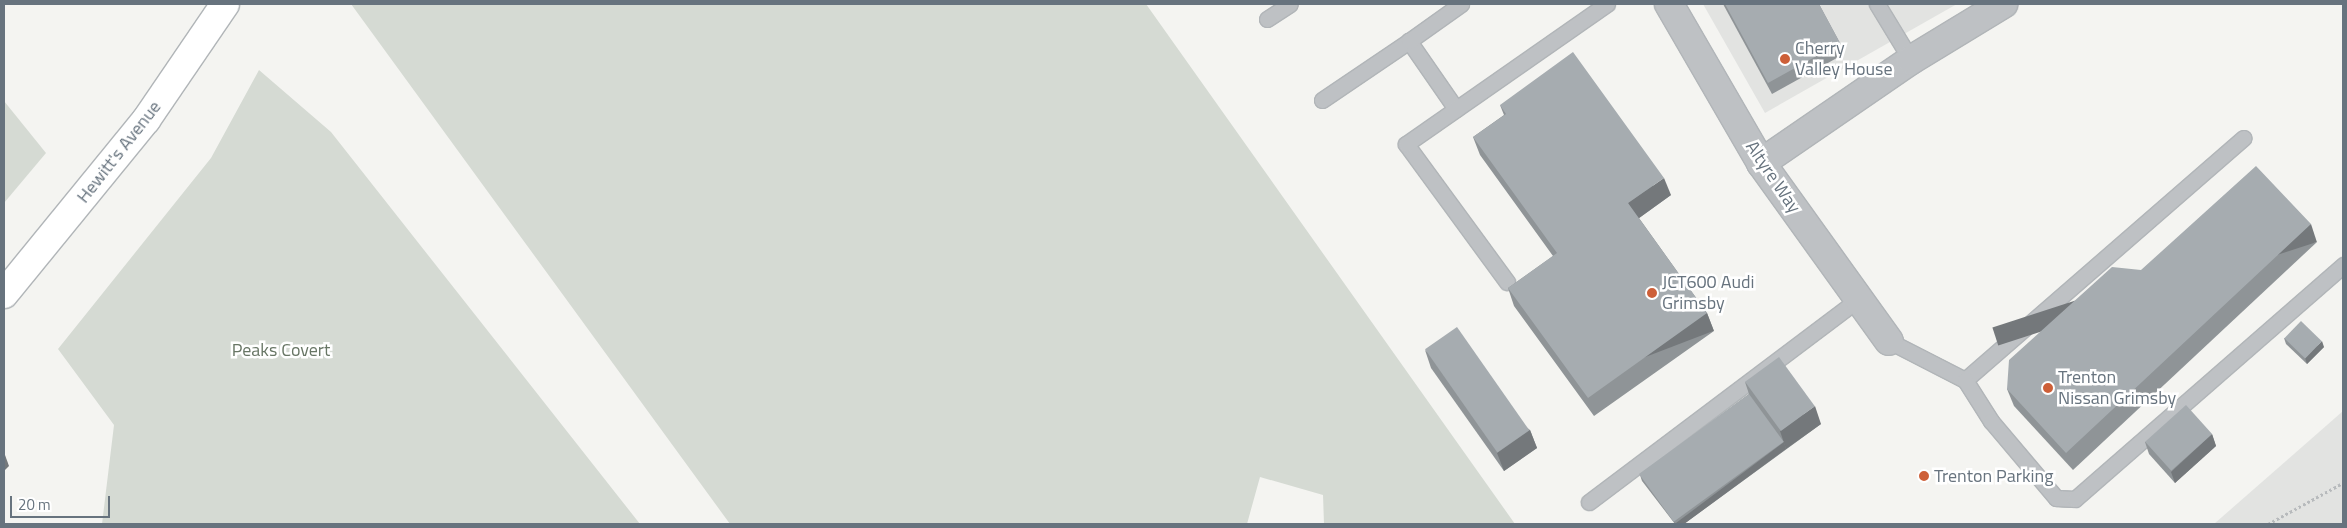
<!DOCTYPE html>
<html>
<head>
<meta charset="utf-8">
<style>
  body { margin:0 }
  #map { position:relative; width:2347px; height:528px; overflow:hidden; background:#f4f4f1; font-family:"Titillium Web",sans-serif }
  div>[style] { position:absolute }
  .built>* { inset:0; background:#e2e3e1 }
  .green>* { inset:0; background:#d5dad3 }
  .path>* { height:3px; margin-top:-1.5px; transform-origin:0; background:repeating-linear-gradient(90deg,#b7babc 0 2.5px,transparent 0 5px) }
  .roads { filter:drop-shadow(1px 0 #b1b5b8) drop-shadow(-1px 0 #b1b5b8) drop-shadow(0 1px #b1b5b8) drop-shadow(0 -1px #b1b5b8) }
  .service>* { height:15px; margin:-7.5px; padding:0 7.5px; transform-origin:7.5px; border-radius:7.5px; background:#bec1c4 }
  .minor>* { height:28px; margin:-14px; padding:0 14px; transform-origin:14px; border-radius:14px; background:#bec1c4 }
  .primary>* { height:28px; margin:-14px; padding:0 14px; transform-origin:14px; border-radius:14px; background:#fff }
  .wall>* { inset:0; background:#8f9497 }
  .shaded-wall>* { inset:0; background:#74787b; transform-origin:0 0 }
  .building>* { inset:0; background:#a6acb0; transform-origin:0 0 }
  .dots>* { width:14px; height:14px; translate:-50% -50%; box-sizing:border-box; border:2px solid #fff; border-radius:50% }
  span { translate:-50% -50%; white-space:nowrap; text-align:center; line-height:1.15; -webkit-text-stroke:5px #fff; paint-order:stroke }
  .poi-label { font-size:18px; color:#67737e }
  .left { translate:0 -50%; text-align:left }
  .street-label { font-size:18px; color:#67737e }
  .park-label { font-size:18px; color:#687665 }
  .frame { position:absolute; inset:0; border:5px solid #67737e; pointer-events:none }
  .scale { position:absolute; left:10px; top:496px; width:100px; height:22px; box-sizing:border-box; border:2px solid #67737e; border-top:0; padding-left:6px; font-size:15px; line-height:18px; white-space:nowrap; color:#67737e; -webkit-text-stroke:4px #fff; paint-order:stroke }
</style>
</head>
<body>
<div id="map">
  <div class="built">
    <div style="clip-path:polygon(1703px 4px,1957px 4px,1765px 113px)"></div>
    <div style="clip-path:polygon(2343px 411px,2343px 524px,2214px 524px)"></div>
  </div>
  <div class="green">
    <div style="clip-path:polygon(351px 4px,1146px 4px,1515px 524px,1324px 524px,1323px 495px,1260px 477px,1247px 524px,730px 524px)"></div>
    <div style="clip-path:polygon(259px 70px,331px 132px,640px 524px,102px 524px,114px 425px,58px 349px,211px 158px)"></div>
    <div style="clip-path:polygon(4px 101px,46px 153px,4px 203px)"></div>
  </div>
  <div class="path">
    <div style="left:2268px;top:524px;width:85px;rotate:-28.7deg"></div>
  </div>
  <div class="roads">
    <div class="service">
      <div style="left:1877px;top:4px;width:66px;rotate:58.7deg"></div>
      <div style="left:1267px;top:19px;width:27px;rotate:-33deg"></div>
      <div style="left:1322px;top:100px;width:105px;rotate:-34.1deg"></div>
      <div style="left:1456px;top:109px;width:83px;rotate:-124.7deg"></div>
      <div style="left:1409px;top:41px;width:64px;rotate:-35.4deg"></div>
      <div style="left:1507px;top:282px;width:171px;rotate:-126.2deg"></div>
      <div style="left:1406px;top:144px;width:245px;rotate:-34.9deg"></div>
      <div style="left:1889px;top:341px;width:85px;rotate:27.2deg"></div>
      <div style="left:1965px;top:380px;width:369px;rotate:-41deg"></div>
      <div style="left:1965px;top:380px;width:49px;rotate:57.6deg"></div>
      <div style="left:1991px;top:421px;width:101px;rotate:49.8deg"></div>
      <div style="left:2056px;top:498px;width:19px;rotate:3deg"></div>
      <div style="left:2075px;top:499px;width:356px;rotate:-41.1deg"></div>
      <div style="left:1589px;top:502px;width:337px;rotate:-37deg"></div>
    </div>
    <div class="minor">
      <div style="left:1669px;top:4px;width:184px;rotate:59.9deg"></div>
      <div style="left:1761px;top:163px;width:219px;rotate:54.3deg"></div>
      <div style="left:1761px;top:163px;width:182px;rotate:-34.5deg"></div>
      <div style="left:1911px;top:60px;width:108px;rotate:-31.3deg"></div>
    </div>
    <div class="primary">
      <div style="left:4px;top:294px;width:225px;rotate:-50.8deg"></div>
      <div style="left:146px;top:120px;width:140px;rotate:-55.7deg"></div>
    </div>
  </div>
  <div class="wall">
    <div style="clip-path:polygon(1723px 4px,1819px 4px,1840px 43px,1844px 54px,1772px 94px)"></div>
    <div style="clip-path:polygon(1500px 105px,1671px 195px,1639px 218px,1707px 313px,1714px 331px,1594px 416px,1514px 306px,1508px 288px,1553px 256px,1480px 155px,1473px 137px,1504px 115px)"></div>
    <div style="clip-path:polygon(2317px 242px,2073px 470px,2014px 406px,2007px 389px,2141px 270px)"></div>
    <div style="clip-path:polygon(2284px 338px,2324px 347px,2307px 364px,2286px 344px)"></div>
    <div style="clip-path:polygon(1425px 350px,1530px 430px,1537px 448px,1504px 471px,1431px 368px)"></div>
    <div style="clip-path:polygon(1745px 382px,1821px 424px,1684px 524px,1675px 524px,1642px 481px,1640px 475px,1749px 394px)"></div>
    <div style="clip-path:polygon(2212px 434px,2216px 446px,2175px 483px,2149px 454px,2145px 442px)"></div>
  </div>
  <div class="shaded-wall">
    <div style="clip-path:polygon(1664px 178px,1671px 195px,1635px 221px,1628px 203px)"></div>
    <div style="left:2311px;top:224px;width:19px;height:335px;rotate:72deg"></div>
    <div style="left:1707px;top:313px;width:19px;height:146px;rotate:69deg"></div>
    <div style="clip-path:polygon(2322px 341px,2324px 347px,2307px 364px,2305px 358px)"></div>
    <div style="clip-path:polygon(1815px 406px,1821px 424px,1786px 449px,1780px 431px)"></div>
    <div style="clip-path:polygon(1530px 430px,1537px 448px,1504px 471px,1497px 453px)"></div>
    <div style="clip-path:polygon(2212px 434px,2216px 446px,2175px 483px,2171px 472px)"></div>
    <div style="clip-path:polygon(1784px 442px,1786px 449px,1684px 524px,1676px 524px,1676px 523px)"></div>
    <div style="clip-path:polygon(5px 455px,9px 466px,4px 471px,4px 456px)"></div>
  </div>
  <div class="building">
    <div style="clip-path:polygon(1725px 4px,1819px 4px,1840px 43px,1768px 83px)"></div>
    <div style="clip-path:polygon(1573px 52px,1664px 178px,1628px 203px,1707px 313px,1588px 398px,1508px 288px,1557px 253px,1473px 137px,1506px 114px,1500px 105px)"></div>
    <div style="clip-path:polygon(2256px 166px,2311px 224px,2066px 453px,2007px 389px,2009px 360px,2112px 267px,2141px 270px)"></div>
    <div style="left:2301px;top:321px;width:29px;height:24px;rotate:44deg"></div>
    <div style="left:1457px;top:327px;width:126px;height:39px;rotate:55deg"></div>
    <div style="left:1779px;top:357px;width:61px;height:42px;rotate:54deg"></div>
    <div style="left:1749px;top:394px;width:59px;height:136px;rotate:54deg"></div>
    <div style="left:2186px;top:405px;width:39px;height:55px;rotate:48deg"></div>
  </div>
  <div class="dots">
    <div style="left:1785px;top:59px;background:#cd5f38"></div>
    <div style="left:1652px;top:293px;background:#cd5f38"></div>
    <div style="left:2048px;top:388px;background:#cd5f38"></div>
    <div style="left:1924px;top:476px;background:#cd5f38"></div>
  </div>
  <div class="poi-label">
    <span class="left" style="left:1795px;top:59px">Cherry<br>Valley House</span>
    <span class="left" style="left:1662px;top:293px">JCT600 Audi<br>Grimsby</span>
    <span class="left" style="left:2058px;top:388px">Trenton<br>Nissan Grimsby</span>
    <span class="left" style="left:1934px;top:476px">Trenton Parking</span>
  </div>
  <div class="street-label">
    <span style="left:119px;top:152px;rotate:-52deg">Hewitt's Avenue</span>
    <span style="left:1773px;top:177px;rotate:56deg">Altyre Way</span>
  </div>
  <div class="park-label">
    <span style="left:281px;top:350px">Peaks Covert</span>
  </div>
  <div class="frame"></div>
  <div class="scale">20 m</div>
</div>
</body>
</html>
